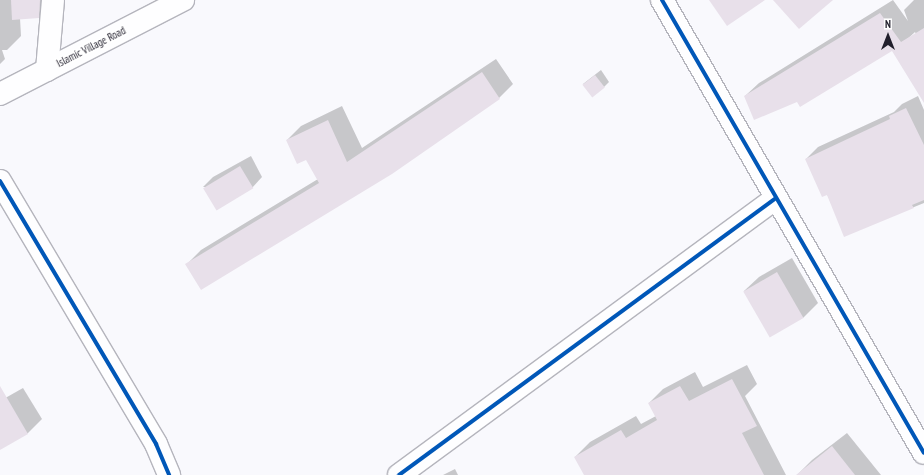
<!DOCTYPE html>
<html>
<head>
<meta charset="utf-8">
<style>
  body { margin:0 }
  #map { position:relative; width:924px; height:475px; overflow:hidden; background:#f9f9fd; font-family:"PT Sans Narrow",sans-serif }
  div>[style] { position:absolute }
  .shadow>* { inset:0; background:#0003 }
  .building>* { inset:0; background:#e8e0ea; transform-origin:0 0 }
  .roads { filter:drop-shadow(1px 0 #b5b5bd) drop-shadow(-1px 0 #b5b5bd) drop-shadow(0 1px #b5b5bd) drop-shadow(0 -1px #b5b5bd) }
  .minor>* { height:22px; margin:-11px; padding:0 11px; transform-origin:11px; border-radius:11px; background:#fefeff }
  .cycleway>* { height:4px; margin:-2px; padding:0 2px; transform-origin:2px; border-radius:2px; background:#0057b8 }
  span { translate:-50% -50%; white-space:nowrap; text-align:center; line-height:1.15; -webkit-text-stroke:3.5px #fff; paint-order:stroke }
  .street-label { font-size:11px; color:#211f2c }
  .north { position:absolute; left:868px; top:16px; width:40px; height:40px; -webkit-text-stroke:3px #fff; paint-order:stroke; rotate:0deg; font-size:11px; font-weight:700; line-height:16px; text-align:center; color:#211f2c }
  .north::after { content:''; display:block; margin:auto; width:14px; height:18px; background:#211f2c; clip-path:polygon(50% 0,100% 100%,50% 72%,0 100%) }
</style>
</head>
<body>
<div id="map">
  <div class="shadow">
    <div style="clip-path:polygon(0 0,53px 0,38px 17px,20px 18px,21px 36px,7px 50px,2px 50px,5px 59px,0 64px)"></div>
    <div style="clip-path:polygon(893px 0,908px 21px,904px 10px,914px 0,924px 0,924px 51px,915px 32px,902px 44px,797px 101px,745px 96px,759px 83px)"></div>
    <div style="clip-path:polygon(496px 59px,513px 84px,499px 98px,392px 173px,186px 265px,201px 250px,318px 179px,306px 158px,287px 140px,301px 126px,342px 106px,362px 148px)"></div>
    <div style="clip-path:polygon(601px 70px,609px 82px,604px 87px,583px 84px)"></div>
    <div style="clip-path:polygon(918px 96px,924px 110px,924px 203px,845px 235px,827px 194px,806px 159px,818px 147px,894px 112px,902px 104px)"></div>
    <div style="clip-path:polygon(251px 156px,262px 177px,252px 188px,203px 187px,213px 177px)"></div>
    <div style="clip-path:polygon(792px 258px,818px 303px,803px 318px,744px 291px,759px 277px)"></div>
    <div style="clip-path:polygon(747px 365px,757px 384px,745px 396px,786px 475px,586px 475px,575px 457px,590px 442px,636px 416px,641px 424px,656px 416px,649px 403px,663px 389px,695px 372px,703px 387px)"></div>
    <div style="clip-path:polygon(23px 388px,42px 419px,28px 433px,0 449px,0 401px)"></div>
    <div style="clip-path:polygon(847px 433px,881px 475px,797px 475px,812px 460px)"></div>
    <div style="clip-path:polygon(455px 469px,458px 475px,443px 475px)"></div>
  </div>
  <div class="building">
    <div style="clip-path:polygon(11px 0,40px 0,39px 18px,12px 20px)"></div>
    <div style="clip-path:polygon(709px 0,765px 0,727px 26px)"></div>
    <div style="clip-path:polygon(773px 0,833px 0,799px 29px)"></div>
    <div style="clip-path:polygon(880px 13px,901px 42px,924px 28px,924px 103px,892px 51px,800px 107px,797px 102px,754px 120px,744px 96px)"></div>
    <div style="clip-path:polygon(482px 72px,500px 99px,392px 174px,201px 290px,185px 264px,319px 183px,306px 160px,297px 164px,286px 140px,328px 120px,347px 162px)"></div>
    <div style="left:595px;top:75px;width:16px;height:16px;rotate:52deg"></div>
    <div style="clip-path:polygon(906px 108px,924px 145px,924px 200px,912px 205px,914px 208px,844px 237px,827px 195px,822px 197px,805px 159px,890px 119px,889px 116px)"></div>
    <div style="left:240px;top:166px;width:26px;height:43px;rotate:59deg"></div>
    <div style="left:777px;top:272px;width:53px;height:39px;rotate:60deg"></div>
    <div style="clip-path:polygon(732px 379px,757px 426px,742px 433px,764px 475px,584px 475px,574px 457px,621px 430px,626px 438px,657px 420px,648px 403px,680px 386px,689px 401px)"></div>
    <div style="clip-path:polygon(0 386px,28px 434px,0 450px)"></div>
    <div style="clip-path:polygon(832px 446px,855px 475px,796px 475px)"></div>
  </div>
  <div class="roads">
    <div class="minor">
      <div style="left:662px;top:0;width:523px;rotate:59.96deg"></div>
      <div style="left:47px;top:70px;width:70px;rotate:-85.1deg"></div>
      <div style="left:0;top:94px;width:206px;rotate:-27.2deg"></div>
      <div style="left:0;top:181px;width:306px;rotate:59.3deg"></div>
      <div style="left:156px;top:444px;width:34px;rotate:67deg"></div>
      <div style="left:399px;top:475px;width:466px;rotate:-36.3deg"></div>
    </div>
  </div>
  <div class="cycleway">
    <div style="left:662px;top:0;width:523px;rotate:59.96deg"></div>
    <div style="left:0;top:181px;width:306px;rotate:59.3deg"></div>
    <div style="left:156px;top:444px;width:34px;rotate:67deg"></div>
    <div style="left:399px;top:475px;width:466px;rotate:-36.3deg"></div>
  </div>
  <div class="street-label">
    <span style="left:91px;top:47px;rotate:-27deg">Islamic Village Road</span>
  </div>
  <div class="north">N</div>
</div>
</body>
</html>
